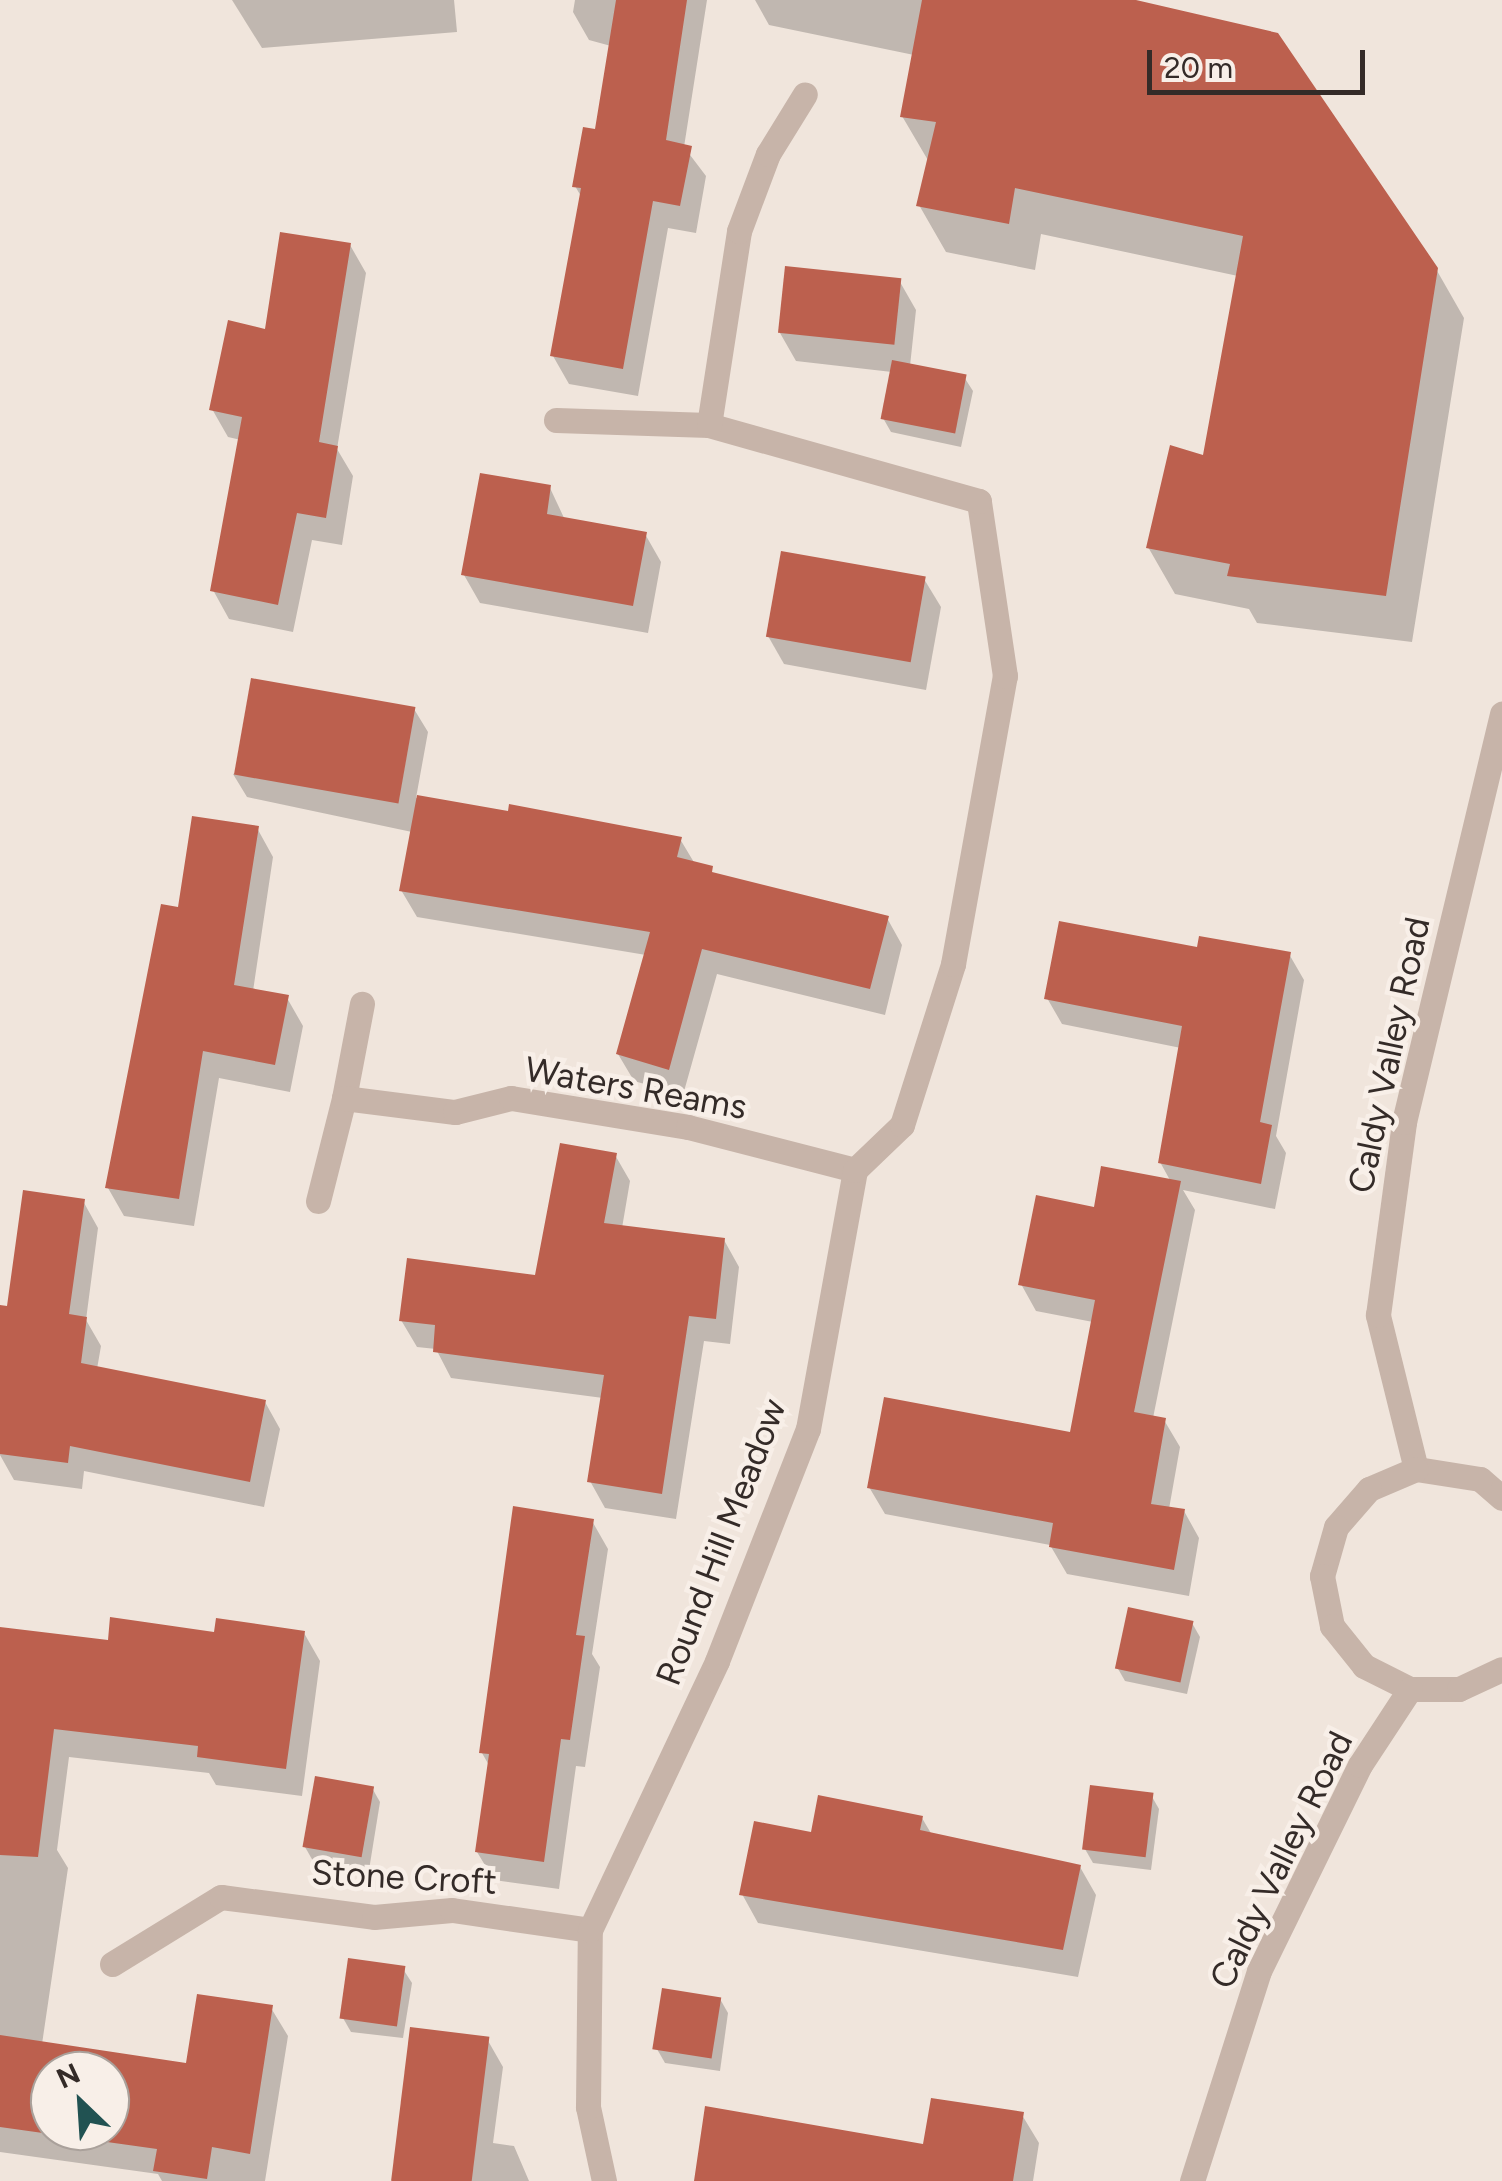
<!DOCTYPE html>
<html>
<head>
<meta charset="utf-8">
<style>
  body { margin:0 }
  #map { position:relative; width:1502px; height:2181px; overflow:hidden; background:#f0e5dc; font-family:Figtree,sans-serif }
  div>[style] { position:absolute }
  .shadow>* { inset:0; background:#0003 }
  .building>* { inset:0; background:#bc604e; transform-origin:0 0 }
  .minor>* { height:25px; margin:-12.5px; padding:0 12.5px; transform-origin:12.5px; border-radius:12.5px; background:#c7b4a9 }
  .tertiary>* { height:25px; margin:-12.5px; padding:0 12.5px; transform-origin:12.5px; border-radius:12.5px; background:#c7b4a9 }
  span { translate:-50% -50%; white-space:nowrap; text-align:center; line-height:1.15; -webkit-text-stroke:9px #f8efe8; paint-order:stroke }
  .street-label { font-size:35px; color:#342b28 }
  .north { position:absolute; left:30px; top:2051px; width:100px; height:100px; box-sizing:border-box; background:#f8efe8; border:2px solid #aaa19b; border-radius:50%; rotate:335deg; font-size:28px; font-weight:700; line-height:40px; text-align:center; color:#342b28 }
  .north::after { content:''; display:block; margin:auto; width:35px; height:45px; background:#215252; clip-path:polygon(50% 0,100% 100%,50% 72%,0 100%) }
  .scale { position:absolute; left:1147px; top:50px; width:218px; height:45px; box-sizing:border-box; border:5px solid #342b28; border-top:0; padding-left:12px; font-size:30px; line-height:35px; white-space:nowrap; color:#342b28; -webkit-text-stroke:8px #f8efe8; paint-order:stroke }
</style>
</head>
<body>
<div id="map">
  <div class="shadow">
    <div style="clip-path:polygon(232px 0,454px 0,457px 32px,262px 48px)"></div>
    <div style="clip-path:polygon(575px 0,707px 0,684px 147px,706px 176px,696px 233px,668px 228px,638px 396px,569px 384px,553px 356px,582px 198px,575px 186px,597px 132px,611px 46px,589px 40px,573px 12px)"></div>
    <div style="clip-path:polygon(755px 0,1125px 0,1436px 269px,1464px 318px,1412px 642px,1257px 623px,1249px 609px,1175px 594px,1148px 547px,1205px 459px,1238px 276px,1041px 234px,1035px 270px,946px 252px,919px 205px,929px 162px,902px 116px,914px 55px,769px 25px)"></div>
    <div style="clip-path:polygon(350px 245px,366px 273px,337px 449px,353px 476px,342px 545px,312px 540px,293px 632px,229px 619px,213px 590px,241px 440px,228px 437px,212px 409px,267px 332px)"></div>
    <div style="clip-path:polygon(900px 282px,916px 310px,910px 366px,964px 377px,973px 391px,961px 447px,891px 432px,883px 418px,892px 372px,796px 361px,780px 333px)"></div>
    <div style="clip-path:polygon(550px 488px,565px 520px,645px 534px,661px 562px,648px 633px,480px 603px,464px 575px)"></div>
    <div style="clip-path:polygon(924px 579px,941px 607px,926px 690px,784px 664px,768px 636px)"></div>
    <div style="clip-path:polygon(414px 709px,428px 732px,416px 798px,680px 839px,695px 864px,716px 876px,887px 918px,902px 945px,885px 1015px,717px 974px,683px 1095px,634px 1081px,618px 1054px,646px 955px,417px 917px,401px 890px,412px 832px,247px 797px,233px 774px)"></div>
    <div style="clip-path:polygon(257px 828px,273px 857px,253px 991px,287px 998px,303px 1026px,290px 1092px,219px 1078px,194px 1226px,124px 1216px,108px 1188px,180px 909px)"></div>
    <div style="clip-path:polygon(1199px 950px,1289px 954px,1304px 980px,1276px 1136px,1286px 1153px,1275px 1209px,1183px 1190px,1195px 1210px,1153px 1418px,1164px 1420px,1180px 1447px,1169px 1509px,1184px 1511px,1199px 1538px,1189px 1596px,1067px 1574px,1050px 1545px,885px 1514px,869px 1487px,1072px 1435px,1093px 1322px,1036px 1311px,1021px 1284px,1096px 1210px,1171px 1182px,1160px 1162px,1181px 1048px,1062px 1024px,1047px 998px)"></div>
    <div style="clip-path:polygon(615px 1155px,630px 1181px,622px 1228px,724px 1240px,739px 1267px,730px 1344px,704px 1341px,676px 1519px,605px 1508px,590px 1481px,603px 1398px,451px 1378px,436px 1349px,417px 1347px,401px 1320px,537px 1278px)"></div>
    <div style="clip-path:polygon(83px 1201px,98px 1228px,86px 1320px,101px 1346px,97px 1369px,265px 1402px,280px 1429px,264px 1507px,84px 1471px,82px 1489px,14px 1480px,0 1455px,0 1308px,9px 1309px)"></div>
    <div style="clip-path:polygon(592px 1521px,608px 1549px,592px 1654px,600px 1667px,585px 1767px,576px 1766px,559px 1889px,494px 1880px,477px 1852px,490px 1767px,482px 1753px)"></div>
    <div style="clip-path:polygon(1192px 1623px,1200px 1637px,1187px 1694px,1125px 1681px,1117px 1667px)"></div>
    <div style="clip-path:polygon(evenodd,304px 1633px,320px 1661px,302px 1796px,216px 1785px,209px 1773px,69px 1757px,57px 1850px,68px 1868px,42px 2044px,188px 2066px,271px 2008px,288px 2036px,265px 2181px,162px 2181px,158px 2174px,0 2152px,0 1651px,304px 1633px,50px 2071px,110px 2071px,110px 2131px,50px 2131px,50px 2071px)"></div>
    <div style="clip-path:polygon(372px 1788px,380px 1802px,369px 1870px,313px 1861px,305px 1847px)"></div>
    <div style="clip-path:polygon(1151px 1795px,1159px 1809px,1151px 1870px,1093px 1863px,1085px 1849px)"></div>
    <div style="clip-path:polygon(922px 1818px,932px 1835px,1080px 1867px,1096px 1895px,1078px 1977px,758px 1923px,742px 1894px,813px 1835px)"></div>
    <div style="clip-path:polygon(403px 1969px,412px 1983px,403px 2038px,351px 2032px,343px 2018px)"></div>
    <div style="clip-path:polygon(720px 1999px,728px 2013px,720px 2071px,665px 2063px,657px 2049px)"></div>
    <div style="clip-path:polygon(487px 2039px,503px 2067px,493px 2143px,514px 2146px,529px 2181px,394px 2181px)"></div>
    <div style="clip-path:polygon(1022px 2115px,1039px 2143px,1033px 2181px,697px 2181px,925px 2147px)"></div>
  </div>
  <div class="building">
    <div style="clip-path:polygon(616px 0,687px 0,666px 140px,692px 146px,680px 206px,653px 201px,623px 369px,550px 356px,581px 188px,572px 187px,583px 127px,595px 129px)"></div>
    <div style="clip-path:polygon(922px 0,1136px 0,1278px 33px,1438px 268px,1386px 596px,1227px 576px,1230px 564px,1146px 548px,1170px 445px,1203px 455px,1243px 236px,1015px 188px,1009px 224px,916px 206px,936px 122px,900px 117px)"></div>
    <div style="clip-path:polygon(280px 232px,351px 243px,319px 442px,338px 446px,326px 518px,297px 513px,278px 605px,210px 591px,242px 417px,209px 410px,228px 320px,265px 329px)"></div>
    <div style="left:785px;top:266px;width:117px;height:67px;rotate:6deg"></div>
    <div style="left:892px;top:360px;width:76px;height:60px;rotate:11deg"></div>
    <div style="clip-path:polygon(480px 473px,551px 485px,547px 514px,647px 532px,633px 606px,461px 575px)"></div>
    <div style="left:781px;top:551px;width:147px;height:87px;rotate:10deg"></div>
    <div style="left:251px;top:678px;width:167px;height:98px;rotate:10deg"></div>
    <div style="clip-path:polygon(417px 795px,508px 811px,509px 804px,682px 837px,677px 857px,713px 866px,712px 872px,889px 916px,870px 989px,702px 949px,669px 1070px,616px 1054px,650px 932px,399px 891px)"></div>
    <div style="clip-path:polygon(192px 816px,259px 826px,234px 985px,289px 995px,275px 1065px,203px 1051px,179px 1199px,105px 1188px,161px 904px,178px 907px)"></div>
    <div style="clip-path:polygon(1059px 921px,1197px 947px,1199px 936px,1291px 952px,1260px 1122px,1272px 1125px,1261px 1184px,1158px 1163px,1182px 1026px,1044px 999px)"></div>
    <div style="clip-path:polygon(560px 1143px,617px 1153px,604px 1223px,725px 1238px,716px 1319px,689px 1316px,662px 1494px,587px 1482px,604px 1375px,433px 1352px,435px 1325px,399px 1321px,407px 1258px,535px 1275px)"></div>
    <div style="clip-path:polygon(1101px 1166px,1181px 1181px,1134px 1412px,1166px 1418px,1151px 1504px,1185px 1509px,1174px 1570px,1049px 1547px,1053px 1523px,867px 1488px,884px 1397px,1070px 1432px,1095px 1300px,1018px 1285px,1036px 1195px,1094px 1207px)"></div>
    <div style="clip-path:polygon(23px 1190px,85px 1199px,69px 1314px,87px 1317px,81px 1363px,266px 1400px,250px 1482px,70px 1446px,68px 1463px,0 1454px,0 1305px,7px 1306px)"></div>
    <div style="clip-path:polygon(513px 1506px,594px 1519px,576px 1635px,585px 1636px,570px 1740px,561px 1739px,544px 1862px,475px 1852px,489px 1754px,479px 1753px)"></div>
    <div style="left:1128px;top:1607px;width:67px;height:63px;rotate:12deg"></div>
    <div style="clip-path:polygon(110px 1617px,214px 1632px,216px 1618px,305px 1631px,286px 1769px,197px 1757px,198px 1746px,54px 1729px,38px 1857px,0 1855px,0 1627px,108px 1640px)"></div>
    <div style="left:315px;top:1776px;width:60px;height:72px;rotate:10deg"></div>
    <div style="left:1090px;top:1785px;width:64px;height:65px;rotate:7deg"></div>
    <div style="clip-path:polygon(818px 1795px,923px 1816px,920px 1830px,1081px 1865px,1063px 1950px,739px 1895px,754px 1821px,811px 1832px)"></div>
    <div style="left:348px;top:1958px;width:58px;height:61px;rotate:8deg"></div>
    <div style="left:662px;top:1988px;width:60px;height:62px;rotate:9deg"></div>
    <div style="clip-path:polygon(evenodd,197px 1994px,273px 2005px,250px 2154px,212px 2147px,207px 2179px,153px 2171px,157px 2149px,0 2127px,0 2035px,186px 2063px,197px 1994px,50px 2071px,110px 2071px,110px 2131px,50px 2131px,50px 2071px)"></div>
    <div style="left:410px;top:2027px;width:80px;height:155px;rotate:7deg"></div>
    <div style="clip-path:polygon(931px 2098px,1024px 2112px,1013px 2181px,694px 2181px,705px 2106px,923px 2144px)"></div>
  </div>
  <div class="minor">
    <div style="left:556px;top:420px;width:153px;rotate:1.9deg"></div>
    <div style="left:344px;top:1098px;width:96px;rotate:-79.2deg"></div>
    <div style="left:318px;top:1201px;width:106px;rotate:-75.8deg"></div>
    <div style="left:344px;top:1098px;width:112px;rotate:7.2deg"></div>
    <div style="left:455px;top:1112px;width:58px;rotate:-14deg"></div>
    <div style="left:511px;top:1098px;width:179px;rotate:9.3deg"></div>
    <div style="left:688px;top:1127px;width:172px;rotate:14.4deg"></div>
    <div style="left:112px;top:1964px;width:128px;rotate:-31.6deg"></div>
    <div style="left:221px;top:1897px;width:154px;rotate:7.4deg"></div>
    <div style="left:374px;top:1917px;width:78px;rotate:-5.1deg"></div>
    <div style="left:452px;top:1910px;width:139px;rotate:8.2deg"></div>
    <div style="left:604px;top:2181px;width:76px;rotate:-102.2deg"></div>
    <div style="left:588px;top:2107px;width:177px;rotate:-89.4deg"></div>
    <div style="left:590px;top:1930px;width:297px;rotate:-64.7deg"></div>
    <div style="left:717px;top:1661px;width:249px;rotate:-68.6deg"></div>
    <div style="left:808px;top:1429px;width:263px;rotate:-79.7deg"></div>
    <div style="left:855px;top:1170px;width:65px;rotate:-43.8deg"></div>
    <div style="left:902px;top:1125px;width:169px;rotate:-72.4deg"></div>
    <div style="left:953px;top:964px;width:293px;rotate:-79.8deg"></div>
    <div style="left:1005px;top:676px;width:177px;rotate:-98.5deg"></div>
    <div style="left:979px;top:501px;width:280px;rotate:-164.3deg"></div>
    <div style="left:709px;top:425px;width:196px;rotate:-81.2deg"></div>
    <div style="left:739px;top:231px;width:82px;rotate:-69.4deg"></div>
    <div style="left:768px;top:154px;width:70px;rotate:-58.3deg"></div>
  </div>
  <div class="tertiary">
    <div style="left:1416px;top:1469px;width:159px;rotate:-103.9deg"></div>
    <div style="left:1378px;top:1315px;width:195px;rotate:-82.3deg"></div>
    <div style="left:1404px;top:1122px;width:420px;rotate:-76.5deg"></div>
    <div style="left:1502px;top:1498px;width:29px;rotate:-139deg"></div>
    <div style="left:1480px;top:1479px;width:65px;rotate:-171.1deg"></div>
    <div style="left:1416px;top:1469px;width:51px;rotate:156.9deg"></div>
    <div style="left:1369px;top:1489px;width:50px;rotate:131deg"></div>
    <div style="left:1336px;top:1527px;width:51px;rotate:105.9deg"></div>
    <div style="left:1322px;top:1576px;width:51px;rotate:78.7deg"></div>
    <div style="left:1332px;top:1626px;width:51px;rotate:51.3deg"></div>
    <div style="left:1364px;top:1666px;width:51px;rotate:26.6deg"></div>
    <div style="left:1410px;top:1689px;width:49px"></div>
    <div style="left:1459px;top:1689px;width:47px;rotate:-24.9deg"></div>
    <div style="left:1192px;top:2181px;width:220px;rotate:-72.3deg"></div>
    <div style="left:1259px;top:1971px;width:229px;rotate:-63.9deg"></div>
    <div style="left:1360px;top:1765px;width:91px;rotate:-56.7deg"></div>
  </div>
  <div class="street-label">
    <span style="left:1389px;top:1055px;rotate:-78deg">Caldy Valley Road</span>
    <span style="left:636px;top:1088px;rotate:10deg">Waters Reams</span>
    <span style="left:721px;top:1542px;rotate:-69deg">Round Hill Meadow</span>
    <span style="left:1281px;top:1860px;rotate:-64deg">Caldy Valley Road</span>
    <span style="left:404px;top:1877px;rotate:3deg">Stone Croft</span>
  </div>
  <div class="north">N</div>
  <div class="scale">20 m</div>
</div>
</body>
</html>
